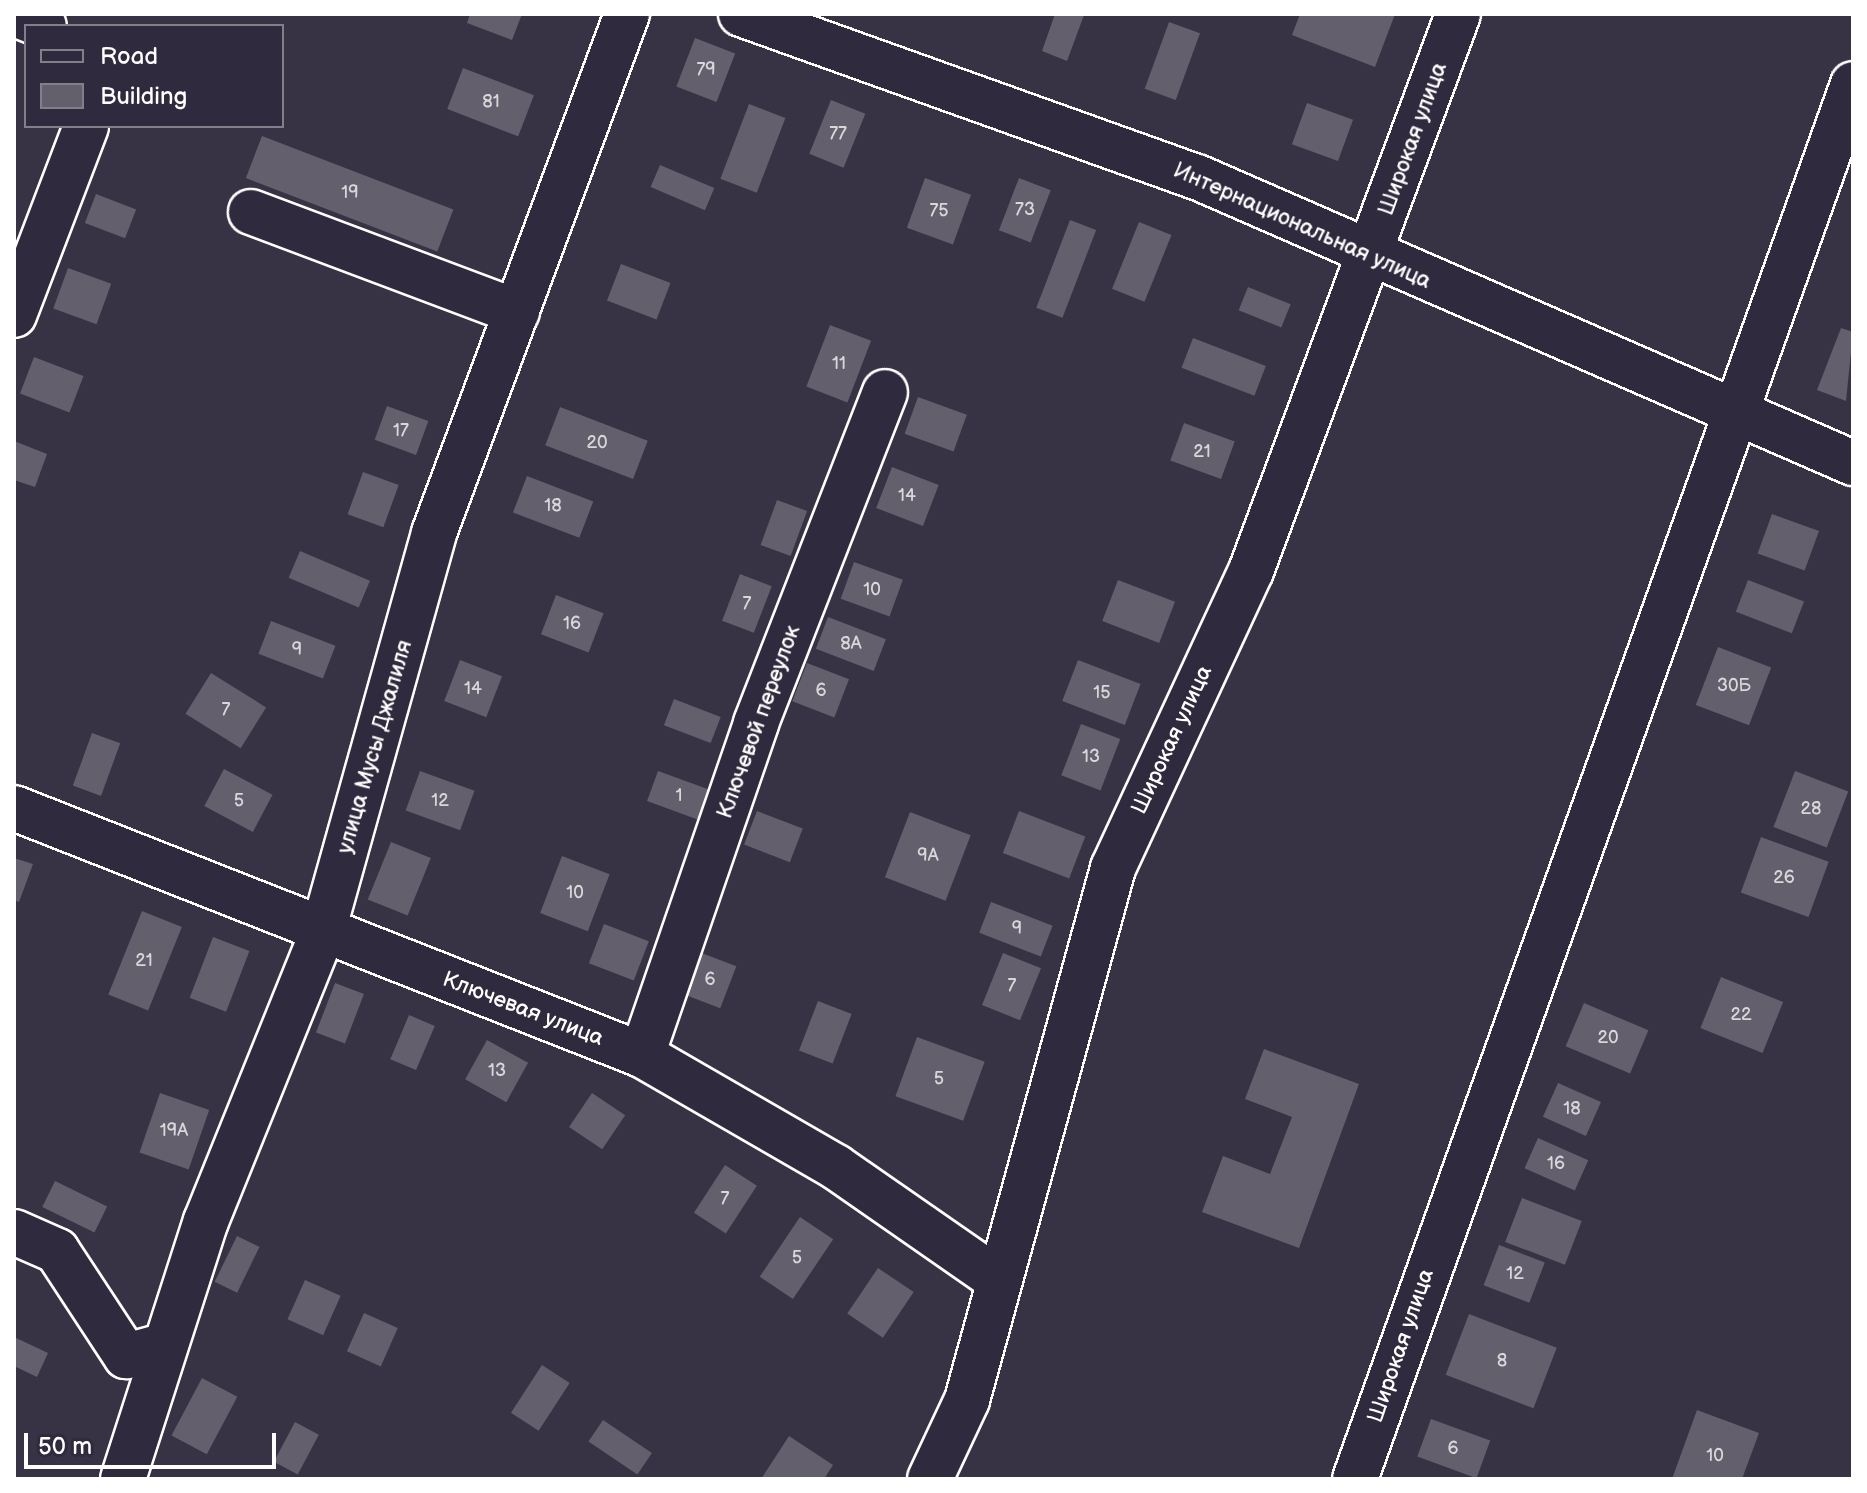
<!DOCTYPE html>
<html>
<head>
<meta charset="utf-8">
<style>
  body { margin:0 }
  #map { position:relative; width:1867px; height:1493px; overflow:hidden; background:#373345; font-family:"Balsamiq Sans",sans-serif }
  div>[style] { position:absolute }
  .building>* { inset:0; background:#635f6d; transform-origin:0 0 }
  .roads { filter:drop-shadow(2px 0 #fff) drop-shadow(-2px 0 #fff) drop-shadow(0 2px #fff) drop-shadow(0 -2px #fff) }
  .minor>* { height:44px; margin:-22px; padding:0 22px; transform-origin:22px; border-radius:22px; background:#2f2a3d }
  span { translate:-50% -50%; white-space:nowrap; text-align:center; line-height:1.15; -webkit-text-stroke:7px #2f2a3d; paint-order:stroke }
  .number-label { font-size:18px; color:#d8d7da }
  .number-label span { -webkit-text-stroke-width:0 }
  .street-label { font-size:22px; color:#fff }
  .frame { position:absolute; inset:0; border:16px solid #fff; pointer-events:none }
  .legend { position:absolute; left:24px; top:24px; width:260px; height:104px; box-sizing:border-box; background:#2f2a3d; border:2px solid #827f8b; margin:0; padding:10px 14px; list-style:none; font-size:24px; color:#fff }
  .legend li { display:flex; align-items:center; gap:16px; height:40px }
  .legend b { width:40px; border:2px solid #827f8b }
  .scale { position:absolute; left:24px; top:1433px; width:252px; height:36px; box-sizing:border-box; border:4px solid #fff; border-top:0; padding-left:10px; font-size:24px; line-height:28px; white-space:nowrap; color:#fff; -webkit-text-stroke:6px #2f2a3d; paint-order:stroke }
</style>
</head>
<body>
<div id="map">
  <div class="building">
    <div style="clip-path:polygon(470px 14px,522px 14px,512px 40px,467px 23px)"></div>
    <div style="clip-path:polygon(1055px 14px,1084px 15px,1067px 61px,1042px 51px)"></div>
    <div style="clip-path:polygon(1300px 14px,1395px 14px,1375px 67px,1292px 35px)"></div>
    <div style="left:1169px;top:22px;width:33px;height:71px;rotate:20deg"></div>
    <div style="left:695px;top:38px;width:43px;height:52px;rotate:21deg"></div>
    <div style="left:463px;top:68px;width:76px;height:44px;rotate:21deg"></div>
    <div style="left:831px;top:100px;width:37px;height:58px;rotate:22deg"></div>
    <div style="left:1307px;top:103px;width:49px;height:44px;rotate:20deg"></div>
    <div style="left:749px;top:104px;width:39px;height:80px;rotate:21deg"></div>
    <div style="left:262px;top:136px;width:205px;height:45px;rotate:21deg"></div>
    <div style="left:660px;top:165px;width:59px;height:24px;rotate:23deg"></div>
    <div style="left:925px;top:178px;width:49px;height:53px;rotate:20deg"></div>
    <div style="left:1019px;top:178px;width:34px;height:56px;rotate:21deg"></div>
    <div style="left:96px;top:194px;width:43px;height:31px;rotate:21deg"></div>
    <div style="left:1070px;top:220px;width:28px;height:94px;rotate:21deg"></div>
    <div style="left:1139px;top:222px;width:35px;height:72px;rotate:22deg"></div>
    <div style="left:621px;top:264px;width:53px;height:39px;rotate:21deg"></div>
    <div style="left:68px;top:268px;width:46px;height:43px;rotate:20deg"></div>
    <div style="left:1248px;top:287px;width:46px;height:25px;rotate:22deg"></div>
    <div style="left:830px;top:325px;width:44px;height:66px;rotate:21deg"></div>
    <div style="clip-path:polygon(1841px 328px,1853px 332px,1846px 401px,1817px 390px)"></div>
    <div style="left:1193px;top:338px;width:78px;height:32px;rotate:21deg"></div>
    <div style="left:34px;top:357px;width:53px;height:39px;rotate:21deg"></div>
    <div style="left:918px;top:397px;width:52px;height:39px;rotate:20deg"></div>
    <div style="left:387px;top:406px;width:44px;height:36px;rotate:20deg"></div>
    <div style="left:560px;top:407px;width:94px;height:41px;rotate:21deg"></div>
    <div style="left:1184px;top:423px;width:54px;height:40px;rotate:20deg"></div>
    <div style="clip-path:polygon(14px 441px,47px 454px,35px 487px,14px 480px)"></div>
    <div style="left:892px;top:467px;width:50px;height:44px;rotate:21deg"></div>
    <div style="left:363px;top:472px;width:38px;height:45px;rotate:20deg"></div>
    <div style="left:527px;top:476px;width:71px;height:39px;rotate:21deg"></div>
    <div style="left:777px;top:500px;width:32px;height:48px;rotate:20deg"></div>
    <div style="left:1772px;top:514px;width:50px;height:42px;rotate:20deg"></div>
    <div style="left:300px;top:551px;width:76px;height:29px;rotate:23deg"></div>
    <div style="left:854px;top:562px;width:52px;height:39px;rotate:20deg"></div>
    <div style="left:740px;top:574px;width:34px;height:50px;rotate:21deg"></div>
    <div style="left:1118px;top:580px;width:61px;height:44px;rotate:21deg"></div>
    <div style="left:1748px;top:580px;width:60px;height:34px;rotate:21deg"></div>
    <div style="left:556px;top:595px;width:51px;height:42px;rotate:21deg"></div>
    <div style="left:828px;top:617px;width:62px;height:34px;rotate:21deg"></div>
    <div style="left:271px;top:621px;width:69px;height:35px;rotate:21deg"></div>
    <div style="left:1718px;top:647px;width:57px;height:62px;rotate:21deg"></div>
    <div style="left:460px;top:660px;width:45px;height:44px;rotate:21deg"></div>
    <div style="left:1078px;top:660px;width:67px;height:44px;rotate:21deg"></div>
    <div style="left:807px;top:663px;width:45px;height:41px;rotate:21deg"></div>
    <div style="left:211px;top:673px;width:65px;height:48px;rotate:32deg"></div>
    <div style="left:674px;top:699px;width:50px;height:28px;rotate:21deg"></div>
    <div style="left:1081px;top:724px;width:42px;height:55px;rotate:21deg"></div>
    <div style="left:92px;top:733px;width:30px;height:56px;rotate:20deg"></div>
    <div style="left:224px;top:769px;width:55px;height:42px;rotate:28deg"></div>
    <div style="left:420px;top:771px;width:58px;height:42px;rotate:20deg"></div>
    <div style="left:658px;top:771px;width:58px;height:32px;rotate:20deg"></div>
    <div style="left:1795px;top:771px;width:57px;height:60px;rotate:21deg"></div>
    <div style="left:757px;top:811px;width:49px;height:36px;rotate:21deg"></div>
    <div style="left:1019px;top:811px;width:71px;height:45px;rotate:21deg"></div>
    <div style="left:910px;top:812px;width:65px;height:70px;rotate:21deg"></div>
    <div style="left:1761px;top:837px;width:72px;height:59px;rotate:20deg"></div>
    <div style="left:391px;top:842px;width:43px;height:62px;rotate:22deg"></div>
    <div style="left:562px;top:856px;width:51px;height:61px;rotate:21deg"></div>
    <div style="clip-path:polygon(14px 858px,33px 864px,19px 902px,14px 900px)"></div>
    <div style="left:991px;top:902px;width:66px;height:33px;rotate:21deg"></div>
    <div style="left:142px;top:911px;width:43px;height:90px;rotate:22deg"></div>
    <div style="left:604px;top:924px;width:48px;height:42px;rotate:21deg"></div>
    <div style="left:213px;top:937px;width:39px;height:65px;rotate:21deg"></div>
    <div style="left:699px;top:952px;width:40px;height:45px;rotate:21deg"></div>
    <div style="left:1003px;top:953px;width:41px;height:56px;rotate:22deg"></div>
    <div style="left:1721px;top:977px;width:67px;height:55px;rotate:22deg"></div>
    <div style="left:335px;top:983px;width:31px;height:53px;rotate:21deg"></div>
    <div style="left:818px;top:1001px;width:36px;height:53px;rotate:21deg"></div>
    <div style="left:1584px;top:1003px;width:70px;height:47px;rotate:23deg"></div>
    <div style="left:409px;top:1015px;width:28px;height:48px;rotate:23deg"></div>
    <div style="left:917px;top:1037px;width:72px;height:63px;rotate:20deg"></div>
    <div style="left:487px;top:1040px;width:47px;height:45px;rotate:29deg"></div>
    <div style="clip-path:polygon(1264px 1049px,1359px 1084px,1299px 1248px,1202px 1212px,1223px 1156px,1270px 1174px,1292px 1117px,1245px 1099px)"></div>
    <div style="left:1558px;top:1083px;width:47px;height:37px;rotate:24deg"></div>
    <div style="left:160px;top:1093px;width:52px;height:63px;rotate:19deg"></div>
    <div style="left:592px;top:1093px;width:40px;height:41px;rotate:34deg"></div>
    <div style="left:1538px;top:1138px;width:55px;height:33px;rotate:24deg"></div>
    <div style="left:725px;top:1165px;width:38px;height:57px;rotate:33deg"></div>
    <div style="left:55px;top:1181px;width:58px;height:29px;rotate:26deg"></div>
    <div style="left:1522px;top:1198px;width:64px;height:47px;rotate:21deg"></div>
    <div style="left:800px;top:1217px;width:40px;height:72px;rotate:34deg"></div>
    <div style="left:237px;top:1236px;width:25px;height:51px;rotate:26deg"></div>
    <div style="left:1499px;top:1245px;width:49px;height:43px;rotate:21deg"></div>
    <div style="left:878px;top:1268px;width:43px;height:55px;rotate:34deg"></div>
    <div style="left:305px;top:1280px;width:39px;height:43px;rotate:24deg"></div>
    <div style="left:364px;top:1313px;width:37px;height:42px;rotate:24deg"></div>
    <div style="left:1469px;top:1314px;width:94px;height:65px;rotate:21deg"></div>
    <div style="clip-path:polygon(14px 1337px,48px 1353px,37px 1377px,14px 1366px)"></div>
    <div style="left:542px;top:1365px;width:33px;height:57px;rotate:33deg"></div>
    <div style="left:202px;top:1378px;width:40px;height:65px;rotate:28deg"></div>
    <div style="clip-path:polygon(1697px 1410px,1759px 1433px,1742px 1479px,1672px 1479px)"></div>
    <div style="left:1431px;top:1419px;width:63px;height:40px;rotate:20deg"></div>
    <div style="left:603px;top:1420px;width:59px;height:26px;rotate:34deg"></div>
    <div style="left:295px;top:1422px;width:27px;height:45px;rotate:28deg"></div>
    <div style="clip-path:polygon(789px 1436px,833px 1465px,824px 1479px,761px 1479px)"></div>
  </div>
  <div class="roads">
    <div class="minor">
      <div style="left:15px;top:14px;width:31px;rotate:22deg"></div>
      <div style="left:741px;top:14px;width:484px;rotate:19.7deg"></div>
      <div style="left:1197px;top:177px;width:716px;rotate:23.56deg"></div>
      <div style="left:251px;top:212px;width:284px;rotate:20.6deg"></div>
      <div style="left:14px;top:315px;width:202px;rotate:-69.1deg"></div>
      <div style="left:14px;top:808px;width:675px;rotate:21.47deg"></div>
      <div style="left:642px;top:1055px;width:224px;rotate:30deg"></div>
      <div style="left:836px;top:1167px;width:195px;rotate:34.8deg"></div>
      <div style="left:642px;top:1055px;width:351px;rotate:-71deg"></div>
      <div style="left:756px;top:723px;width:355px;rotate:-68.7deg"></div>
      <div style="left:14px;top:1232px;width:47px;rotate:23.8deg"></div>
      <div style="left:57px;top:1251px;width:126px;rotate:56.7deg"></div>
      <div style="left:126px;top:1356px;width:41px;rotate:-15.4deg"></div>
      <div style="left:123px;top:1479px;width:271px;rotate:-72.2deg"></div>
      <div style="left:206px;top:1221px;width:313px;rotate:-68deg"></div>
      <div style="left:323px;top:931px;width:413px;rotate:-74.4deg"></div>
      <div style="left:434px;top:533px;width:554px;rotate:-69.6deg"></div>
      <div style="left:930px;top:1479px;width:87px;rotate:-64.9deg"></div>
      <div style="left:967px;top:1400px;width:552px;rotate:-74.65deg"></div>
      <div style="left:1113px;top:868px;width:327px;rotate:-65.1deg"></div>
      <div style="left:1251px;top:571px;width:594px;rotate:-69.61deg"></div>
      <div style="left:1355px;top:1479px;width:1481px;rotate:-70.35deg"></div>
    </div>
  </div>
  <div class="number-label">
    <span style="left:706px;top:70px">79</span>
    <span style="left:491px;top:102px">81</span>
    <span style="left:838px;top:134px">77</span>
    <span style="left:350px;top:193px">19</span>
    <span style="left:1025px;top:210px">73</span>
    <span style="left:939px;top:211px">75</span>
    <span style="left:839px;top:364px">11</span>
    <span style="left:401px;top:431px">17</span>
    <span style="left:597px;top:443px">20</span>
    <span style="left:1202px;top:452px">21</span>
    <span style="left:907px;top:496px">14</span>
    <span style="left:553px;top:506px">18</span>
    <span style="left:872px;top:590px">10</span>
    <span style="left:747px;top:604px">7</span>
    <span style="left:572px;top:624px">16</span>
    <span style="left:851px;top:644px">8А</span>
    <span style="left:297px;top:650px">9</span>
    <span style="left:1734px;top:686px">30Б</span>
    <span style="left:473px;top:689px">14</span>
    <span style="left:821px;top:691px">6</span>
    <span style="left:1102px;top:693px">15</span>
    <span style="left:226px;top:710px">7</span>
    <span style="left:1091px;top:757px">13</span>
    <span style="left:679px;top:796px">1</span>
    <span style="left:239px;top:801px">5</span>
    <span style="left:440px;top:801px">12</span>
    <span style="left:1811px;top:809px">28</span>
    <span style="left:928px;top:856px">9А</span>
    <span style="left:1784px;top:878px">26</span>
    <span style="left:575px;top:893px">10</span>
    <span style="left:1017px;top:929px">9</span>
    <span style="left:144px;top:961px">21</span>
    <span style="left:710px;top:980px">6</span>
    <span style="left:1012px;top:986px">7</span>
    <span style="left:1741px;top:1015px">22</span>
    <span style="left:1608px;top:1038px">20</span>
    <span style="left:497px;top:1071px">13</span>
    <span style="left:939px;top:1079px">5</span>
    <span style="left:1572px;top:1109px">18</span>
    <span style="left:174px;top:1131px">19А</span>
    <span style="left:1556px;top:1164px">16</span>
    <span style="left:725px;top:1199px">7</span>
    <span style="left:797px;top:1258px">5</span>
    <span style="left:1515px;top:1274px">12</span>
    <span style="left:1502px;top:1361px">8</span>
    <span style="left:1453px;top:1449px">6</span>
    <span style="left:1715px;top:1456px">10</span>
  </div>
  <div class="street-label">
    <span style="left:1413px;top:139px;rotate:-70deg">Широкая улица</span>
    <span style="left:1302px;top:226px;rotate:24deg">Интернациональная улица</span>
    <span style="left:759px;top:722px;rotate:-70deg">Ключевой переулок</span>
    <span style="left:1172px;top:740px;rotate:-65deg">Широкая улица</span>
    <span style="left:375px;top:747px;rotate:-74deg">улица Мусы Джалиля</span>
    <span style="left:523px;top:1009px;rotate:21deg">Ключевая улица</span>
    <span style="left:1401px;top:1346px;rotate:-71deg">Широкая улица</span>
  </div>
  <div class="frame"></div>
  <ul class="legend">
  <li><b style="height:10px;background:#2f2a3d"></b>Road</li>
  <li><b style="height:22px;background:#635f6d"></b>Building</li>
  </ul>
  <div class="scale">50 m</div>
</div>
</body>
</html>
